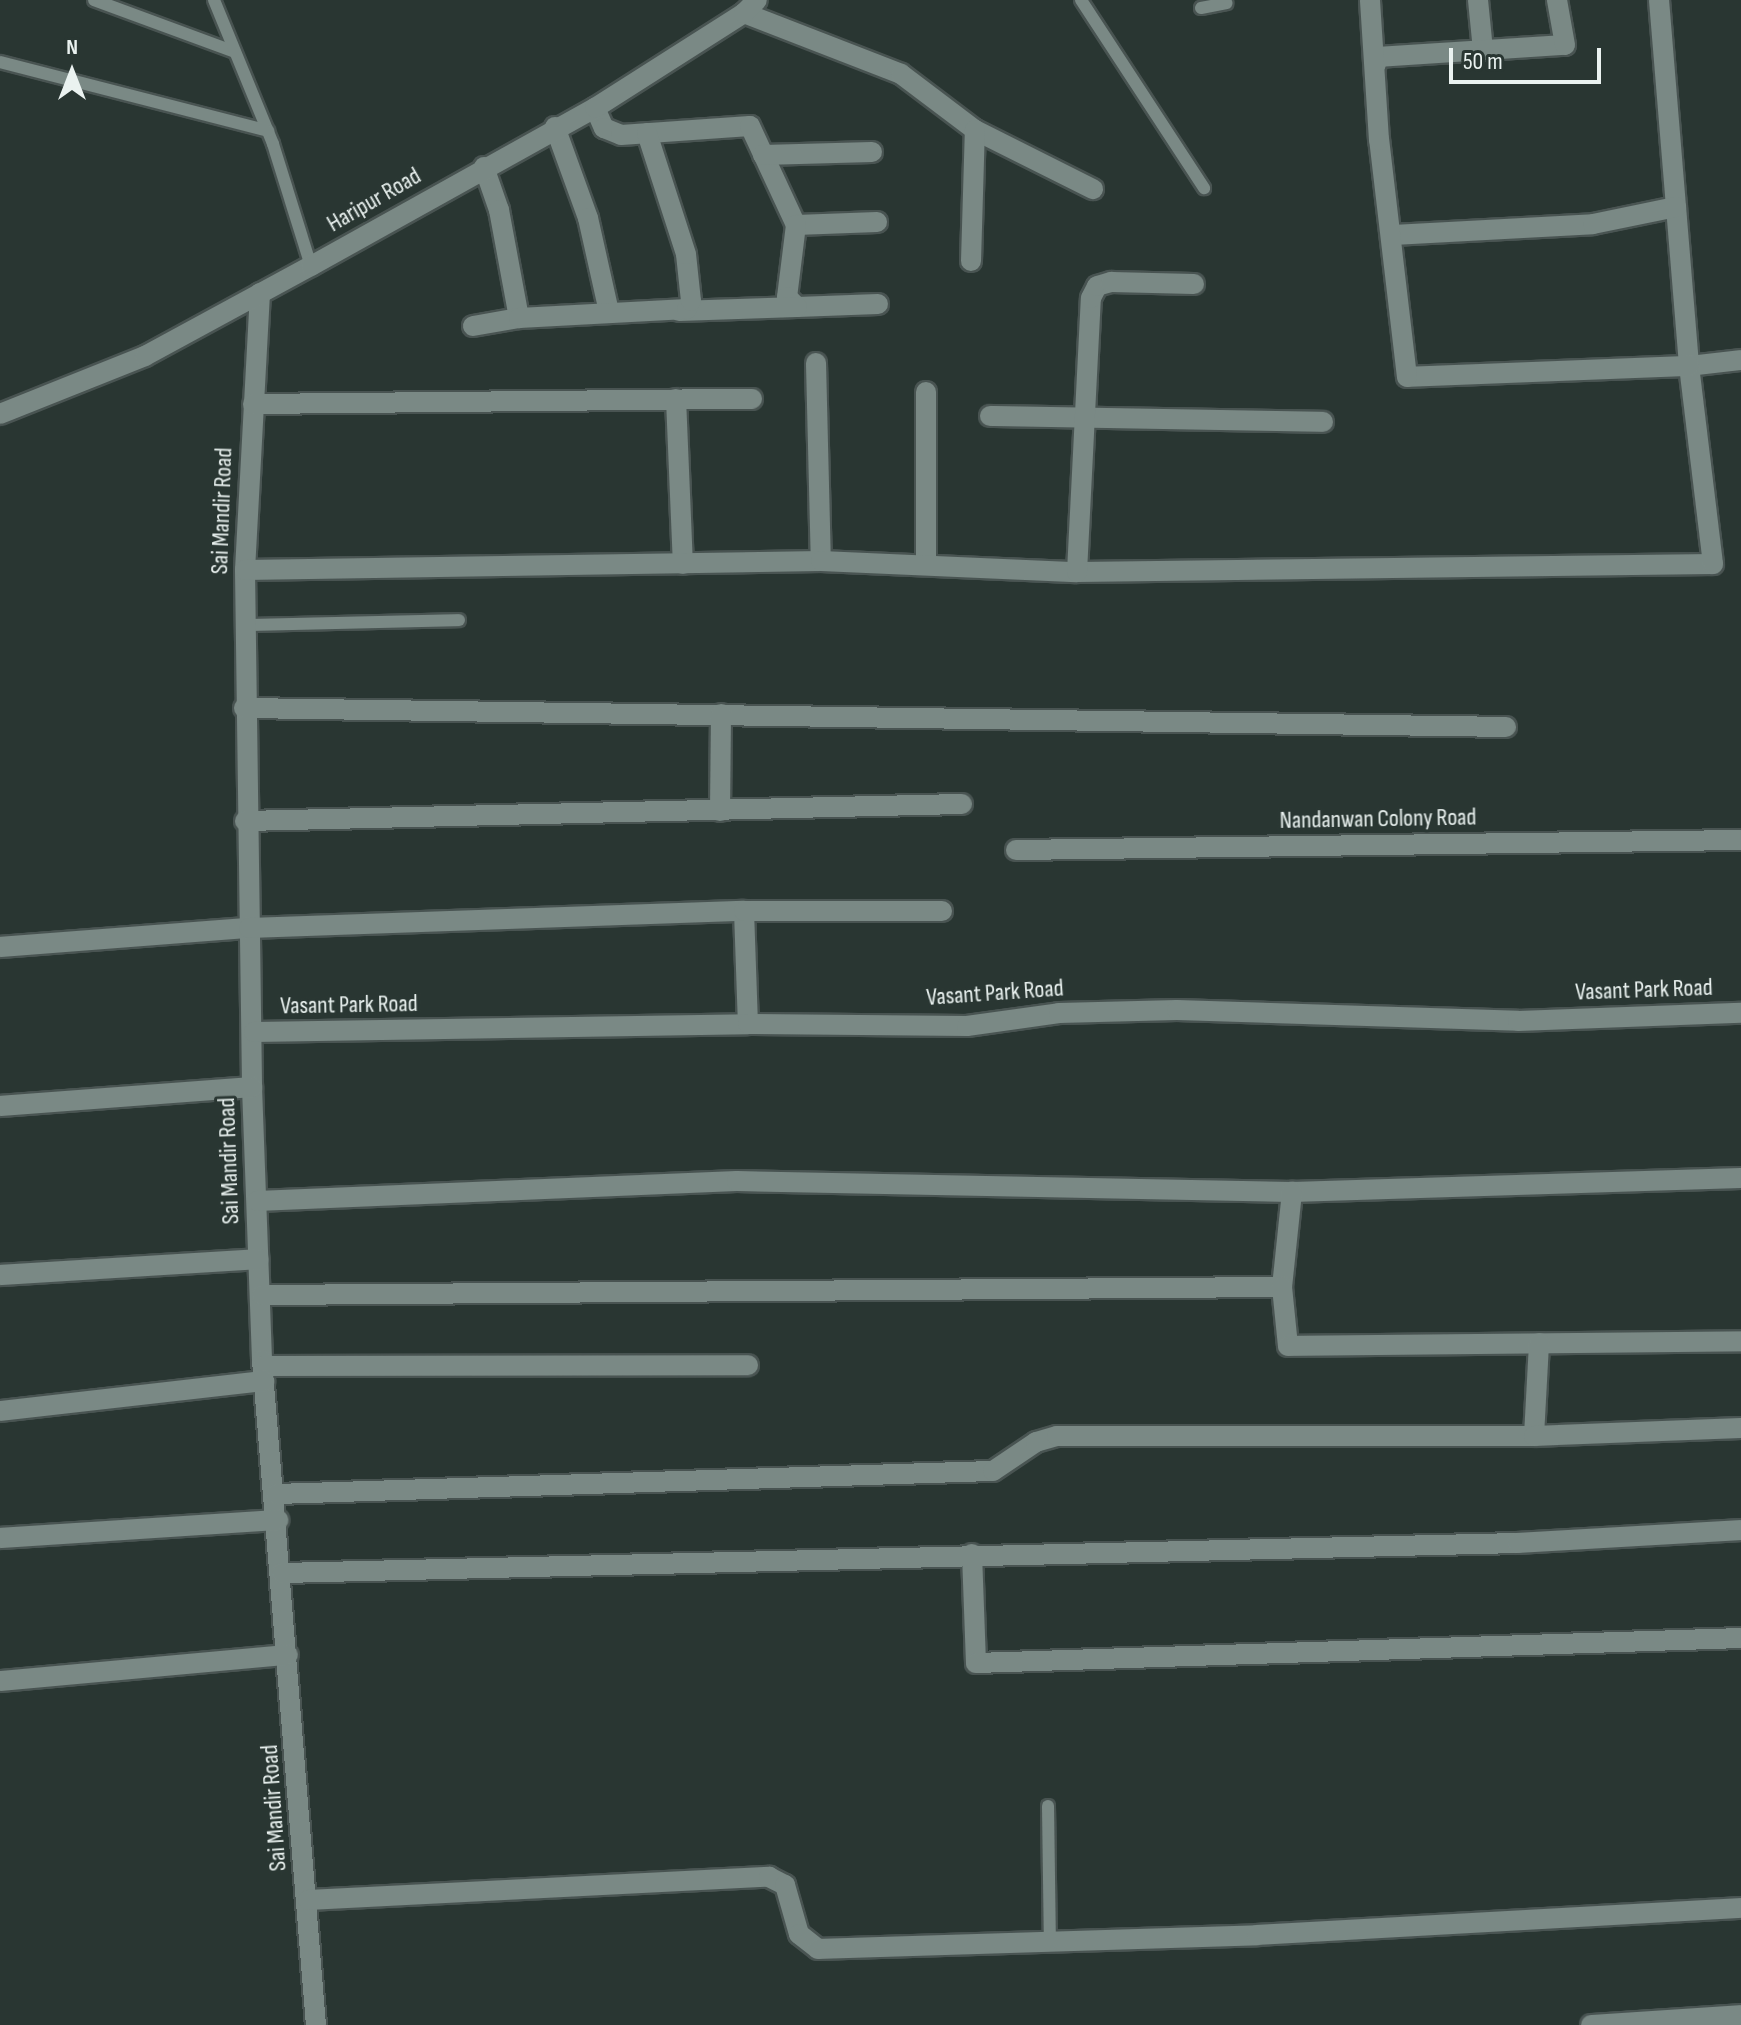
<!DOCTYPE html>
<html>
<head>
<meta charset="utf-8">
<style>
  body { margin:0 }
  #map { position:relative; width:1741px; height:2025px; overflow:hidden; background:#293632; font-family:"Sofia Sans Condensed",sans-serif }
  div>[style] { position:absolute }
  .roads { filter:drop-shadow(2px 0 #495452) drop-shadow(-2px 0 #495452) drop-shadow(0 2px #495452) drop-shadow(0 -2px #495452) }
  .service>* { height:12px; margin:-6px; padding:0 6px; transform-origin:6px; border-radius:6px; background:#7a8985 }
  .minor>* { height:20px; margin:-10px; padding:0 10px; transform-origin:10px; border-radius:10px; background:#7a8985 }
  .tertiary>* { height:20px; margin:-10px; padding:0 10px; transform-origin:10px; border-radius:10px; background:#7a8985 }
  span { translate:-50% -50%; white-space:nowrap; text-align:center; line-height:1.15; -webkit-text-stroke:6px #293632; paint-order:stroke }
  .street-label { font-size:24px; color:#eaf2f0 }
  .north { position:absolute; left:32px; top:32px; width:80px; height:80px; -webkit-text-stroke:6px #293632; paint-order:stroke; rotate:0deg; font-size:22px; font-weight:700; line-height:32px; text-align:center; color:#eaf2f0 }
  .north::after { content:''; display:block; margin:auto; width:28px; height:36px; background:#eaf2f0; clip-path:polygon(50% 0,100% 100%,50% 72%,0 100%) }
  .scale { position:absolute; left:1449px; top:48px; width:152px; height:36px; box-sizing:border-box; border:4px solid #eaf2f0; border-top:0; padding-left:10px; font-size:24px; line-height:28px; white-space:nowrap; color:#eaf2f0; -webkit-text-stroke:6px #293632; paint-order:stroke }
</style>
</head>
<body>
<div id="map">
  <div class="roads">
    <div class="service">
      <div style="left:94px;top:0;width:150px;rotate:20.2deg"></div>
      <div style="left:214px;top:0;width:156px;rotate:67.7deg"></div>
      <div style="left:273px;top:144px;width:128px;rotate:72.7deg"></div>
      <div style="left:1081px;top:0;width:225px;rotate:56.8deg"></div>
      <div style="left:1201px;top:8px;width:26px;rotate:-11deg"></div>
      <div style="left:0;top:62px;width:277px;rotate:14.4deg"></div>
      <div style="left:245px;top:625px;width:214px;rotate:-1.3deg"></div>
      <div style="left:1048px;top:1806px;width:136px;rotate:89.2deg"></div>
    </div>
    <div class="minor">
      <div style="left:1478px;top:0;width:50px;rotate:84.3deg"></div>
      <div style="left:1659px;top:0;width:367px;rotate:85.3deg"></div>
      <div style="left:1689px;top:366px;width:52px;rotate:-6.6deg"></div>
      <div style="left:744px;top:13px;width:168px;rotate:21.2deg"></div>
      <div style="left:901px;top:74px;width:93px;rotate:37.1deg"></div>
      <div style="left:975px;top:130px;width:132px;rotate:26.6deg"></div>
      <div style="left:1376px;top:64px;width:7px;rotate:-82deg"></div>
      <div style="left:1377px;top:57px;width:188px;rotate:-3.7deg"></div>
      <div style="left:1565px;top:45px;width:46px;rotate:-100.1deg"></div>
      <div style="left:595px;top:108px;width:22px;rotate:66deg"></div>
      <div style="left:604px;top:128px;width:18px;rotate:22deg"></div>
      <div style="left:621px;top:135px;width:129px;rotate:-4deg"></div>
      <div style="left:750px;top:126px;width:109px;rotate:65.1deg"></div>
      <div style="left:555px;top:127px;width:97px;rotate:70.1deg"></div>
      <div style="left:588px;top:218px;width:96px;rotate:77.4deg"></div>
      <div style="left:763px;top:155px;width:109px;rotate:-1.6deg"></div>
      <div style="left:484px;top:167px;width:46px;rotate:70.8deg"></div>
      <div style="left:499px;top:210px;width:110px;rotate:79.5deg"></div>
      <div style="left:877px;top:222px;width:81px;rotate:177.9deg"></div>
      <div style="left:796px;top:225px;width:73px;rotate:97.1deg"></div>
      <div style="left:787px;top:297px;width:14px;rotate:45deg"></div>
      <div style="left:797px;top:307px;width:81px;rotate:-2.1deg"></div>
      <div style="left:1393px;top:235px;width:200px;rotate:-3.1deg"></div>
      <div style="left:1593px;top:224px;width:85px;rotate:-11.6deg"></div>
      <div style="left:971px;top:261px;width:131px;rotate:-88.3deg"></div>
      <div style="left:260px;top:293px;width:277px;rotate:93.1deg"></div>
      <div style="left:245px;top:570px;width:517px;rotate:89.22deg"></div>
      <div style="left:252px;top:1087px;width:273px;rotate:87.9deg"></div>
      <div style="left:262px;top:1360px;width:667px;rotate:85.36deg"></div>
      <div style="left:679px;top:311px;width:118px;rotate:-1.9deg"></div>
      <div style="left:473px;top:326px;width:47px;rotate:-9.9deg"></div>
      <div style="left:519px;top:318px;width:168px;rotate:-3.1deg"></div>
      <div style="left:687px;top:309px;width:9px;rotate:-63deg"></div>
      <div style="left:691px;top:301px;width:47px;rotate:-96.1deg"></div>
      <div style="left:686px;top:254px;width:127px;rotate:-107.9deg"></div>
      <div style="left:816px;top:363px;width:198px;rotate:88.6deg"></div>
      <div style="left:926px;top:392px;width:171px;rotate:90deg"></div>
      <div style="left:676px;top:399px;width:165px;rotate:87.6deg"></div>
      <div style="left:253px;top:404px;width:499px;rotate:-0.6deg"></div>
      <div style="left:990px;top:416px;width:333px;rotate:1deg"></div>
      <div style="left:245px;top:570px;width:576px;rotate:-0.9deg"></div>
      <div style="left:821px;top:561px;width:256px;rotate:2.5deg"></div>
      <div style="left:1077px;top:572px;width:636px;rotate:-0.72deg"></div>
      <div style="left:1713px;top:564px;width:199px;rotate:-96.9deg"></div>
      <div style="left:1689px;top:366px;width:282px;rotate:177.8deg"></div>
      <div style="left:1407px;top:377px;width:239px;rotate:-96.7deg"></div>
      <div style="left:1379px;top:140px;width:140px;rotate:-93.7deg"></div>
      <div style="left:1077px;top:572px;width:274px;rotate:-87.1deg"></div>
      <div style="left:1091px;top:298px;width:13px;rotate:-63deg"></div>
      <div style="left:1097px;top:286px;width:15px;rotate:-16deg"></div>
      <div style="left:1111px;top:282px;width:83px;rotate:1.4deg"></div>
      <div style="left:244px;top:708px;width:1262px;rotate:0.86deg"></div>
      <div style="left:720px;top:811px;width:97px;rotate:-89.4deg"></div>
      <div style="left:245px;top:821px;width:717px;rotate:-1.36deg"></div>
      <div style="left:1016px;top:850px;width:725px;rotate:-0.79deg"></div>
      <div style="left:744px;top:911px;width:113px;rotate:88deg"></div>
      <div style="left:0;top:947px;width:250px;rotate:-4.4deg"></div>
      <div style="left:249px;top:928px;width:495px;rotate:-2deg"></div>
      <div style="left:744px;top:911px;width:198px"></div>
      <div style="left:254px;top:1032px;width:494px;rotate:-0.9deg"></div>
      <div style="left:748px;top:1024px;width:219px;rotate:0.5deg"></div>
      <div style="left:967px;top:1026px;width:93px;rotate:-8deg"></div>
      <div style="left:1059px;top:1013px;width:118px;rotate:-1.5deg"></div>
      <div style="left:1177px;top:1010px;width:341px;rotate:1.8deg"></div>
      <div style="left:1518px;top:1021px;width:223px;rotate:-2.1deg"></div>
      <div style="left:0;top:1106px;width:253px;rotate:-4.3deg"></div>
      <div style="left:257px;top:1201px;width:480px;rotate:-2.4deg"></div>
      <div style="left:737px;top:1181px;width:555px;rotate:1.14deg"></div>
      <div style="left:1292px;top:1192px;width:449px;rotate:-1.8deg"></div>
      <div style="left:0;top:1275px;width:259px;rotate:-3.5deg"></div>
      <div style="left:1282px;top:1287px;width:96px;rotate:-84deg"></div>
      <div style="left:262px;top:1295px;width:1020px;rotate:-0.45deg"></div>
      <div style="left:1282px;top:1287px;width:59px;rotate:84.2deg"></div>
      <div style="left:1288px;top:1346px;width:453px;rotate:-0.6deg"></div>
      <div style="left:263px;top:1366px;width:485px;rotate:-0.1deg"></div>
      <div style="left:0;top:1411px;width:266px;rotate:-6.5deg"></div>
      <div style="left:1534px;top:1436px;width:93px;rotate:-86.9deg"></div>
      <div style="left:276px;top:1494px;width:717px;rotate:-1.84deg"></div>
      <div style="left:993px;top:1471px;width:52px;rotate:-34deg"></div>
      <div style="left:1036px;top:1442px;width:22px;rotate:-16deg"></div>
      <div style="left:1057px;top:1436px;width:477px"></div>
      <div style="left:1534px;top:1436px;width:207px;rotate:-2.2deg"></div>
      <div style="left:0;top:1538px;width:279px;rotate:-3.7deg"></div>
      <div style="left:972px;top:1554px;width:109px;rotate:87.9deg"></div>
      <div style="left:976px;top:1663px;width:765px;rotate:-1.87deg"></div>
      <div style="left:282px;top:1573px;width:1236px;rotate:-1.39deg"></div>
      <div style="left:1518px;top:1543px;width:223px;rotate:-3.3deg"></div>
      <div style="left:0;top:1681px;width:289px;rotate:-5.2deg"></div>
      <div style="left:308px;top:1900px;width:462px;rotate:-2.9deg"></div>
      <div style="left:769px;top:1877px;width:18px;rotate:27deg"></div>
      <div style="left:785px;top:1885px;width:51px;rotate:74.1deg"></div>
      <div style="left:799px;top:1934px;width:24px;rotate:38deg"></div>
      <div style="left:818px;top:1949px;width:439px;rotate:-1.8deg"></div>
      <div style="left:1257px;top:1935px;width:485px;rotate:-3.2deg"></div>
      <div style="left:1591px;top:2025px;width:150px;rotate:-3.8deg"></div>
    </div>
    <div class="tertiary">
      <div style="left:0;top:414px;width:156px;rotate:-21.8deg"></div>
      <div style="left:145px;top:356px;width:189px;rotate:-28.5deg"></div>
      <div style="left:311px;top:266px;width:325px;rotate:-29.1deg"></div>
      <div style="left:595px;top:108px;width:177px;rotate:-32.5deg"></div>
      <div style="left:744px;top:13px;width:18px;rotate:-45deg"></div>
    </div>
  </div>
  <div class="street-label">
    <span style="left:374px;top:200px;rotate:-30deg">Haripur Road</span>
    <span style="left:222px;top:511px;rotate:-88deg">Sai Mandir Road</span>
    <span style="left:1378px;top:819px;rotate:-1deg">Nandanwan Colony Road</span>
    <span style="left:1644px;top:990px;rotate:-2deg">Vasant Park Road</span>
    <span style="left:995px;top:993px;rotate:-4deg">Vasant Park Road</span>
    <span style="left:349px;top:1005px;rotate:-1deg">Vasant Park Road</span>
    <span style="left:229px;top:1161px;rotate:-92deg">Sai Mandir Road</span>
    <span style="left:274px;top:1808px;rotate:-94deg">Sai Mandir Road</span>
  </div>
  <div class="north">N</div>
  <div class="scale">50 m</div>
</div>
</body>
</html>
